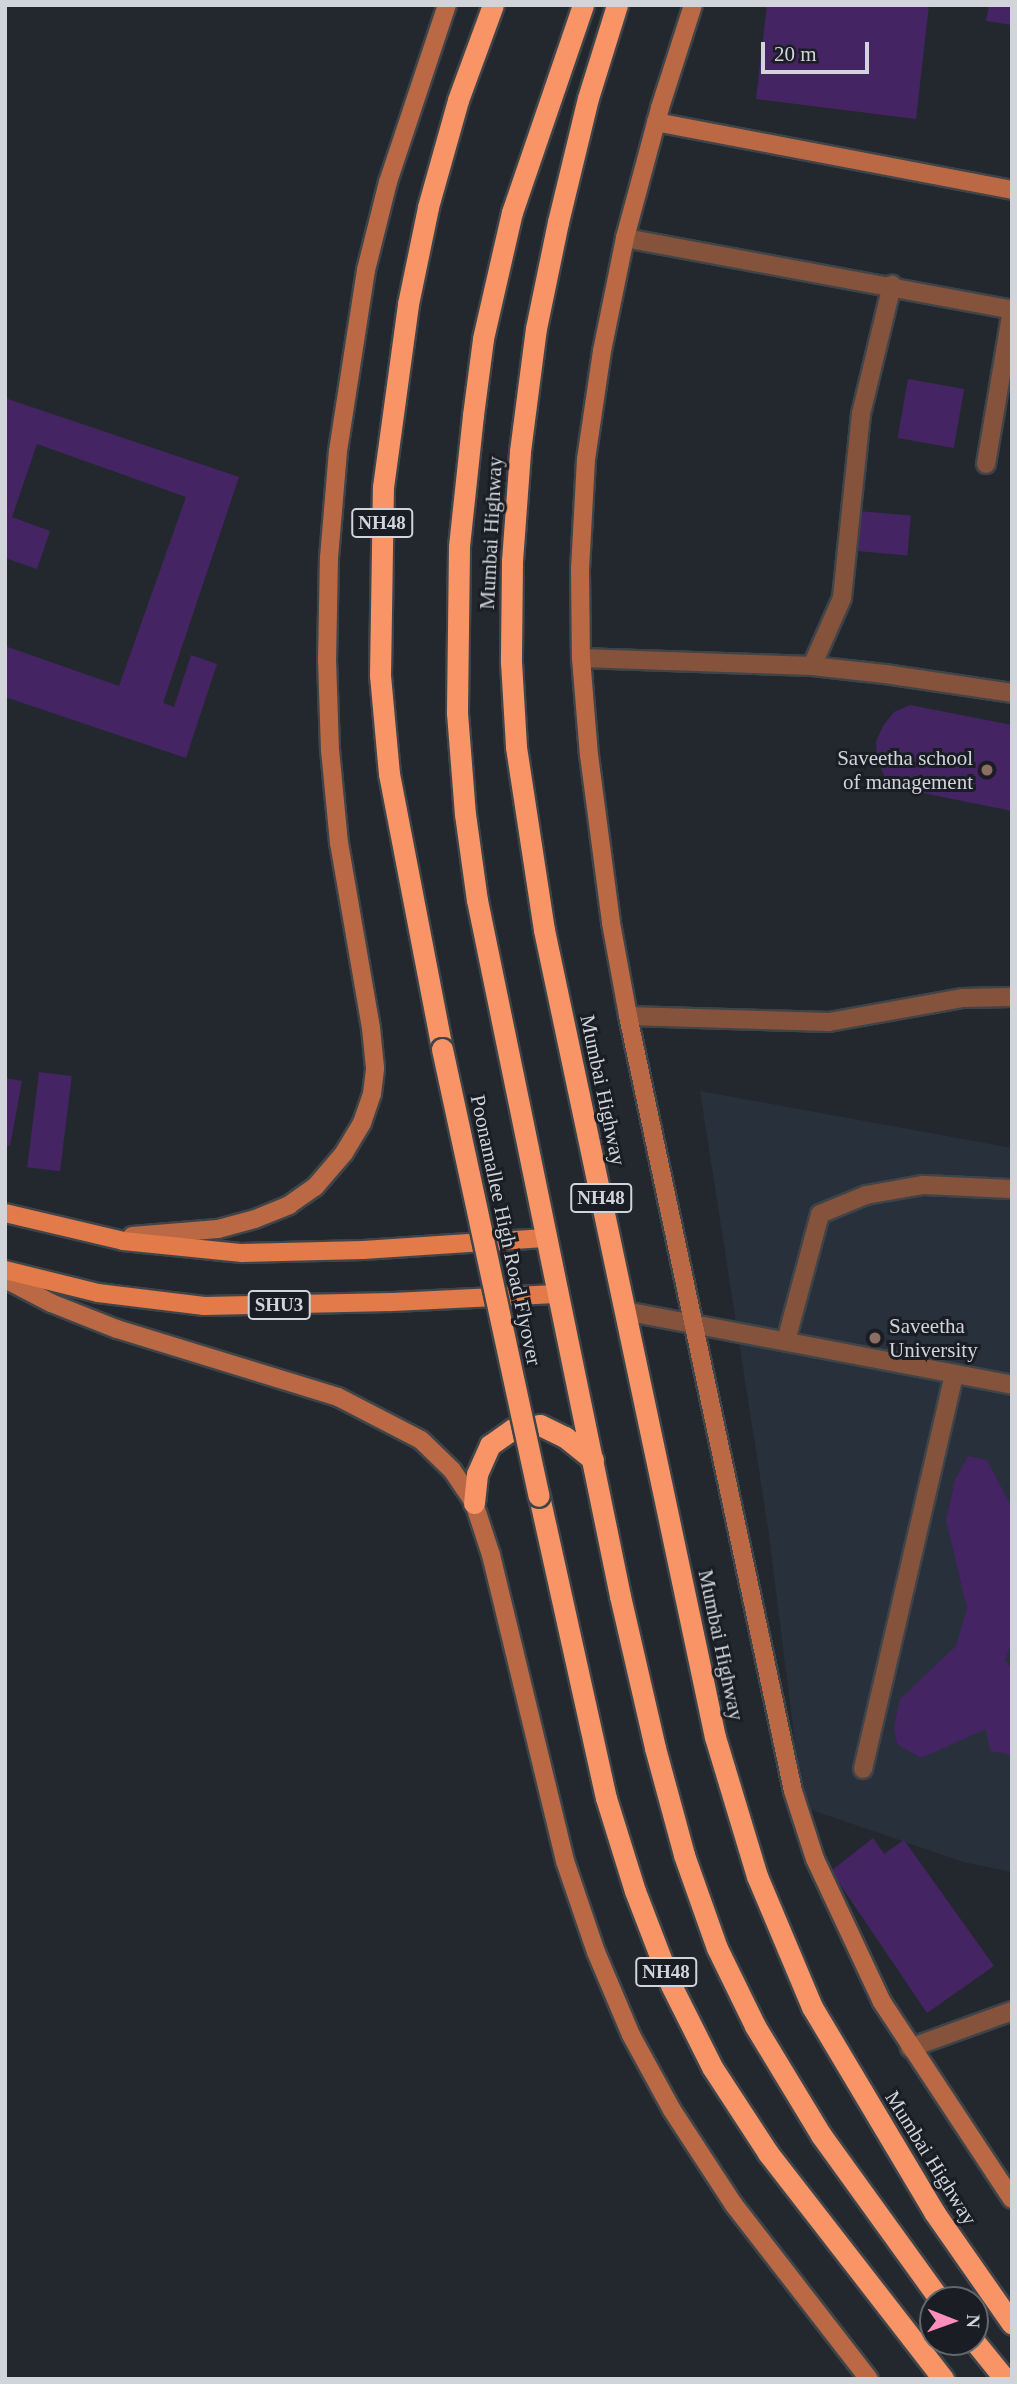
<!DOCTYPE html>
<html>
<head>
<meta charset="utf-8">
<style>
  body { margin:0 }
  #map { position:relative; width:1017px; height:2384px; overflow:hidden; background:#23282e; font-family:Georgia,serif }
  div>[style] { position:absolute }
  .built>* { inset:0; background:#28303c }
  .building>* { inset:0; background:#452463; transform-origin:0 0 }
  .roads { filter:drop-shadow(2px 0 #3f4449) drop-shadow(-2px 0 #3f4449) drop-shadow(0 2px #3f4449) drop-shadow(0 -2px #3f4449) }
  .lane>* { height:18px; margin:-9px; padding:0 9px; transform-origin:9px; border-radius:9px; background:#85533c }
  .street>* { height:18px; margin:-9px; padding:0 9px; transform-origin:9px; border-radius:9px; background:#85533c }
  .secondary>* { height:18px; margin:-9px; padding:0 9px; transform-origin:9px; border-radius:9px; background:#ba6944 }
  .primary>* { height:18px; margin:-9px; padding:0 9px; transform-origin:9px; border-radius:9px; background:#e27a49 }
  .highway>* { height:21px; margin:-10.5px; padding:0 10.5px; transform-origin:10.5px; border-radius:10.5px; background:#f89466 }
  .bridges { filter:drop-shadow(2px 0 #3f4449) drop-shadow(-2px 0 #3f4449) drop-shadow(0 2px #3f4449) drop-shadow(0 -2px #3f4449) }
  .highway-bridge>* { height:21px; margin:-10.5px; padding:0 10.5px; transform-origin:10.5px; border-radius:10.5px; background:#f89466 }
  .dots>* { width:19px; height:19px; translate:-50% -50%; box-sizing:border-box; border:4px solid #1a1e24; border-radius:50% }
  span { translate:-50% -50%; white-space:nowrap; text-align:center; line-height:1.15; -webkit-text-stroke:6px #1a1e24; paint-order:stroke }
  .shield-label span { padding:2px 5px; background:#1a1e24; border:2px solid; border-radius:5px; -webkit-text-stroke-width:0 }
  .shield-label { font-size:19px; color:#d1d4d8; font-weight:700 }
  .street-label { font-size:21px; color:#d1d4d8 }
  .poi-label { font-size:21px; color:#d1d4d8 }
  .right { translate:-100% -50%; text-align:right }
  .left { translate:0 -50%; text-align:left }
  .frame { position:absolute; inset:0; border:7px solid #d1d4d8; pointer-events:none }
  .north { position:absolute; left:919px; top:2286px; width:70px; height:70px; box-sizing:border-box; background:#1a1e24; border:2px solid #63676c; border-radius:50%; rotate:91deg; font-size:19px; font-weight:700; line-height:28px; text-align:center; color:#d1d4d8 }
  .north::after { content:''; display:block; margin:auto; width:24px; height:32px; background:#fd8ebe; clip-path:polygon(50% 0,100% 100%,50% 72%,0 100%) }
  .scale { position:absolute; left:761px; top:42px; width:108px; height:32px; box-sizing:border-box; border:4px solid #d1d4d8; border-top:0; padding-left:9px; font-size:21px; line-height:24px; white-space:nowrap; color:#d1d4d8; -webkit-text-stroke:5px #1a1e24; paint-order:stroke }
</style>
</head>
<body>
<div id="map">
  <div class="built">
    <div style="clip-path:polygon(700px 1091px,1012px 1148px,1012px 1872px,963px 1862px,803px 1807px,768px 1528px)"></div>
  </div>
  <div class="building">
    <div style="clip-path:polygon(767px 5px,929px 5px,916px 119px,756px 99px)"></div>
    <div style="clip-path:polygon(989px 5px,1012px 5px,1012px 25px,986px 21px)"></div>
    <div style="left:908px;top:379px;width:57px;height:60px;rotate:10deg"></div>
    <div style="clip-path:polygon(5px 398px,239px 477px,163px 703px,174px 707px,191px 655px,217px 664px,186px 758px,5px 697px,5px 646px,119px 686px,186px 497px,37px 444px,12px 517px,50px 531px,37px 569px,5px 558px)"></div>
    <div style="left:858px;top:511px;width:53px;height:40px;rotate:5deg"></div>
    <div style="clip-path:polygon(910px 705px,1012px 725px,1012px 811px,898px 788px,885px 777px,877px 760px,876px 742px,883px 726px,894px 712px)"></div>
    <div style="left:39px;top:1072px;width:33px;height:96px;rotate:7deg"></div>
    <div style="clip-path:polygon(5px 1078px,22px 1081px,10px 1146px,5px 1145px)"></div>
    <div style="clip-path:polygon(968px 1456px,987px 1460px,1012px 1508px,1012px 1641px,1005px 1660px,1012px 1670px,1012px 1755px,990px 1751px,986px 1729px,921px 1758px,897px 1744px,894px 1726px,900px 1699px,956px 1646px,967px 1608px,946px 1520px,955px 1480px)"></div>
    <div style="clip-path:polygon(873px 1838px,884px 1854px,904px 1840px,994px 1966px,927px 2013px,831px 1871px)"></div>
  </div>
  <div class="roads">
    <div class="lane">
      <div style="left:581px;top:658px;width:231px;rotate:2deg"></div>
      <div style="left:812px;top:666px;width:73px;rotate:6.3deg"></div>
      <div style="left:885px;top:674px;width:128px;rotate:8.5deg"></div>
      <div style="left:628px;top:1016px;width:201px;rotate:1.7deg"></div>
      <div style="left:829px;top:1022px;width:135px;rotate:-10.2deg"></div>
      <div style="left:962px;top:998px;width:50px;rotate:-1.1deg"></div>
      <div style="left:625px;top:1311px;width:394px;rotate:10.8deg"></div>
      <div style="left:786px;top:1341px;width:131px;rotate:-75deg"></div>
      <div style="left:820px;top:1214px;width:50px;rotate:-22.4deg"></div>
      <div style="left:866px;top:1195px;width:58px;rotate:-10deg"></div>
      <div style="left:923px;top:1185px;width:89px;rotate:2.6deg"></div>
      <div style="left:863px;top:1769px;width:405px;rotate:-77deg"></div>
      <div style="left:910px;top:2048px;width:109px;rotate:-19.9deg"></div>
    </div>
    <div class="street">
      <div style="left:625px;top:238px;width:394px;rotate:10.5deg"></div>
      <div style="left:986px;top:464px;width:156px;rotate:-80.4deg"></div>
      <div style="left:812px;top:666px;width:74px;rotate:-66.2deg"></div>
      <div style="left:842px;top:598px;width:185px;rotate:-84.1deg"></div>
      <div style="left:861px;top:414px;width:133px;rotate:-76.5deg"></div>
    </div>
    <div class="secondary">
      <div style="left:693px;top:5px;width:108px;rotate:107.8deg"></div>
      <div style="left:660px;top:108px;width:135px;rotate:105.1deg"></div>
      <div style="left:625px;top:238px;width:115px;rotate:101.5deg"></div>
      <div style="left:602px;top:351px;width:109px;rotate:98.4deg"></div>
      <div style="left:586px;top:459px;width:110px;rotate:93.1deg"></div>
      <div style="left:580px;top:569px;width:89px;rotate:89.4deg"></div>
      <div style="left:581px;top:658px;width:97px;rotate:85.3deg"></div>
      <div style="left:589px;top:755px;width:169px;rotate:82.5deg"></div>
      <div style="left:611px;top:923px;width:95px;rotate:79.6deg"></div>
      <div style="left:628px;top:1016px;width:792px;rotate:77.98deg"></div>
      <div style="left:793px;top:1791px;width:71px;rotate:72.1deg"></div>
      <div style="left:815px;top:1859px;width:158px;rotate:64.9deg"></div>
      <div style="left:882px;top:2002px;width:236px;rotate:56.6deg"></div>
      <div style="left:656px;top:122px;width:362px;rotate:10.8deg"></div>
      <div style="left:132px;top:1236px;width:86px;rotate:-4.7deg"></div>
      <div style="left:218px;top:1229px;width:38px;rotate:-15deg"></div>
      <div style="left:255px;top:1219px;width:37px;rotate:-22deg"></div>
      <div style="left:289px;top:1205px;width:32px;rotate:-35deg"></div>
      <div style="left:315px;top:1187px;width:45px;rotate:-49.5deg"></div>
      <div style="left:344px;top:1153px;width:35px;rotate:-59deg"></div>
      <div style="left:362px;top:1123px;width:31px;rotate:-71deg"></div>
      <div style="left:372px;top:1094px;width:26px;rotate:-83deg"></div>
      <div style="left:375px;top:1068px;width:40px;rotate:-95.7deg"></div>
      <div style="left:371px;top:1028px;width:188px;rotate:-99.8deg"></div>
      <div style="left:339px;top:843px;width:93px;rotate:-95.5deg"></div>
      <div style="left:330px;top:750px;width:89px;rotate:-91.9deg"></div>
      <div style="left:327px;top:661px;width:103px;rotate:-88.9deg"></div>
      <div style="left:329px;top:558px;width:107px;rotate:-85.2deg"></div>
      <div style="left:338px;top:451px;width:183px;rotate:-81.2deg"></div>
      <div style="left:366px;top:270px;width:91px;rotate:-76deg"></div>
      <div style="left:388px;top:182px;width:187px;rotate:-71.6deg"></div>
      <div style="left:5px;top:1279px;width:52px;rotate:27.6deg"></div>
      <div style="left:51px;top:1303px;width:71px;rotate:21.5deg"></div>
      <div style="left:117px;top:1329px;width:231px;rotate:17.1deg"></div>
      <div style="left:338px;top:1397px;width:93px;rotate:27.4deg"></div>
      <div style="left:421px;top:1440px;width:43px;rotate:44.1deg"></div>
      <div style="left:452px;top:1470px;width:40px;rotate:56deg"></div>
      <div style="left:474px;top:1503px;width:55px;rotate:71.9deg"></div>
      <div style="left:491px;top:1555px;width:315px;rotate:76.4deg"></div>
      <div style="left:565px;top:1861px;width:96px;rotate:71.2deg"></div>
      <div style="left:596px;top:1952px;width:90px;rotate:67.1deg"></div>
      <div style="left:631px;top:2035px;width:85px;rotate:61.3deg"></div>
      <div style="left:672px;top:2110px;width:113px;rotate:56.9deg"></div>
      <div style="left:734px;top:2205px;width:220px;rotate:52.2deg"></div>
    </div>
    <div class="primary">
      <div style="left:5px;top:1213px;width:121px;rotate:13.3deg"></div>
      <div style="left:123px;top:1241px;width:120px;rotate:5.8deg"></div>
      <div style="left:242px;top:1253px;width:121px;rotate:-1.4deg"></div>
      <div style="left:363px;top:1250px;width:182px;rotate:-3.8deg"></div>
      <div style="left:5px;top:1270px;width:96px;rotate:13.9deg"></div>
      <div style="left:98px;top:1293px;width:107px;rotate:7deg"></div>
      <div style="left:204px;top:1306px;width:188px;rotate:-1.2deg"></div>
      <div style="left:392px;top:1302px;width:165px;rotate:-2.8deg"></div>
    </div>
    <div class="highway">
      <div style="left:583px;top:5px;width:219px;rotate:108.9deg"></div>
      <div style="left:512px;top:212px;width:130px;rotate:102.9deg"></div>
      <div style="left:483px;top:339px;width:77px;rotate:97.5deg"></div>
      <div style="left:473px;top:415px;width:133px;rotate:96.1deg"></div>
      <div style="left:459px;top:547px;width:166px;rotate:90.7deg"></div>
      <div style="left:457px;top:713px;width:101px;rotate:85.5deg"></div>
      <div style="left:465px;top:814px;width:87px;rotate:82.1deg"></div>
      <div style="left:477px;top:900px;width:711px;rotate:78.39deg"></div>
      <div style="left:620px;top:1596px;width:156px;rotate:77deg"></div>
      <div style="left:655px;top:1748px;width:111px;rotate:74.8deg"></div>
      <div style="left:684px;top:1855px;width:99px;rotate:70.5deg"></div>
      <div style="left:717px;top:1948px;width:87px;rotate:64deg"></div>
      <div style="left:755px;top:2026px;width:127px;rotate:58.8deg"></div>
      <div style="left:821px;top:2135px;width:203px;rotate:54.2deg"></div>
      <div style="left:617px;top:5px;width:97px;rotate:107.3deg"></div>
      <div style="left:588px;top:98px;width:128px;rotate:103.6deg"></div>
      <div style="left:558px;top:222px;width:108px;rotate:101.7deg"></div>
      <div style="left:536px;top:328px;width:125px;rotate:97.4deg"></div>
      <div style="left:520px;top:452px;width:108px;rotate:94.2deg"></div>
      <div style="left:512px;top:560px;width:102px;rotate:90.6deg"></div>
      <div style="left:511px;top:662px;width:85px;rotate:86.6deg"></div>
      <div style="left:516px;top:747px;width:185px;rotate:81.3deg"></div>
      <div style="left:544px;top:930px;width:825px;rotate:78.04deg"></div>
      <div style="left:715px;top:1737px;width:145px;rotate:73.2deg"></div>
      <div style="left:757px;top:1876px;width:142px;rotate:67.2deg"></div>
      <div style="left:812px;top:2007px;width:239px;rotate:59.2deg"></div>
      <div style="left:934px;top:2212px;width:136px;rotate:55.1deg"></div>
      <div style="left:442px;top:1049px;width:280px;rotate:-100.9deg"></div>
      <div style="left:389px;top:774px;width:99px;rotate:-95.2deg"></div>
      <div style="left:380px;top:675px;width:188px;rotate:-89.1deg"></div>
      <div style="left:383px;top:487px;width:185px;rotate:-82.2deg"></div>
      <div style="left:408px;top:304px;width:99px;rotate:-78.3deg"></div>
      <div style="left:428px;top:207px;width:111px;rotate:-74.3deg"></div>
      <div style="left:458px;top:100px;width:101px;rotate:-69.8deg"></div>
      <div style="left:539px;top:1496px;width:309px;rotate:77.5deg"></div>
      <div style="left:606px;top:1798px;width:97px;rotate:72.7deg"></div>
      <div style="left:635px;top:1891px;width:101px;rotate:69deg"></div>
      <div style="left:671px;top:1985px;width:92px;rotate:63.4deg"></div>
      <div style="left:712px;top:2067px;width:103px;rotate:56.9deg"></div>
      <div style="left:768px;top:2153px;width:286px;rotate:52.2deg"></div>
      <div style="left:474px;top:1503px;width:29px;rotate:-84deg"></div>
      <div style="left:477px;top:1474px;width:32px;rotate:-66deg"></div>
      <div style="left:490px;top:1445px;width:28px;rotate:-35deg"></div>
      <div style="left:513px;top:1429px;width:27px;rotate:-8deg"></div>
      <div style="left:540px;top:1425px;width:28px;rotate:26deg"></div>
      <div style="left:565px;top:1437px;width:36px;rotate:39deg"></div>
      <div style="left:975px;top:2342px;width:48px;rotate:51deg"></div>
    </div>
  </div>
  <div class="bridges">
    <div class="highway-bridge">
      <div style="left:442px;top:1049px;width:457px;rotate:77.8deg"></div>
    </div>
  </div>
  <div class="dots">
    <div style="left:987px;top:770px;background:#8d6e63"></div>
    <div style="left:875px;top:1338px;background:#8d6e63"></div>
  </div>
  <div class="shield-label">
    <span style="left:382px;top:523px">NH48</span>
    <span style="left:601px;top:1198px">NH48</span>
    <span style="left:279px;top:1305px">SHU3</span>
    <span style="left:666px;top:1972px">NH48</span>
  </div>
  <div class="street-label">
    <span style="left:491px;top:533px;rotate:-87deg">Mumbai Highway</span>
    <span style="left:603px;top:1090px;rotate:78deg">Mumbai Highway</span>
    <span style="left:506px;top:1230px;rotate:78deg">Poonamallee High Road Flyover</span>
    <span style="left:721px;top:1645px;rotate:78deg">Mumbai Highway</span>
    <span style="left:931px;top:2158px;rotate:58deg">Mumbai Highway</span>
  </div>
  <div class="poi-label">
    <span class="right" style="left:973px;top:770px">Saveetha school<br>of management</span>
    <span class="left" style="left:889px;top:1338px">Saveetha<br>University</span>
  </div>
  <div class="frame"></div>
  <div class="north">N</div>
  <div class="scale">20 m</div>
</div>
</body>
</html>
